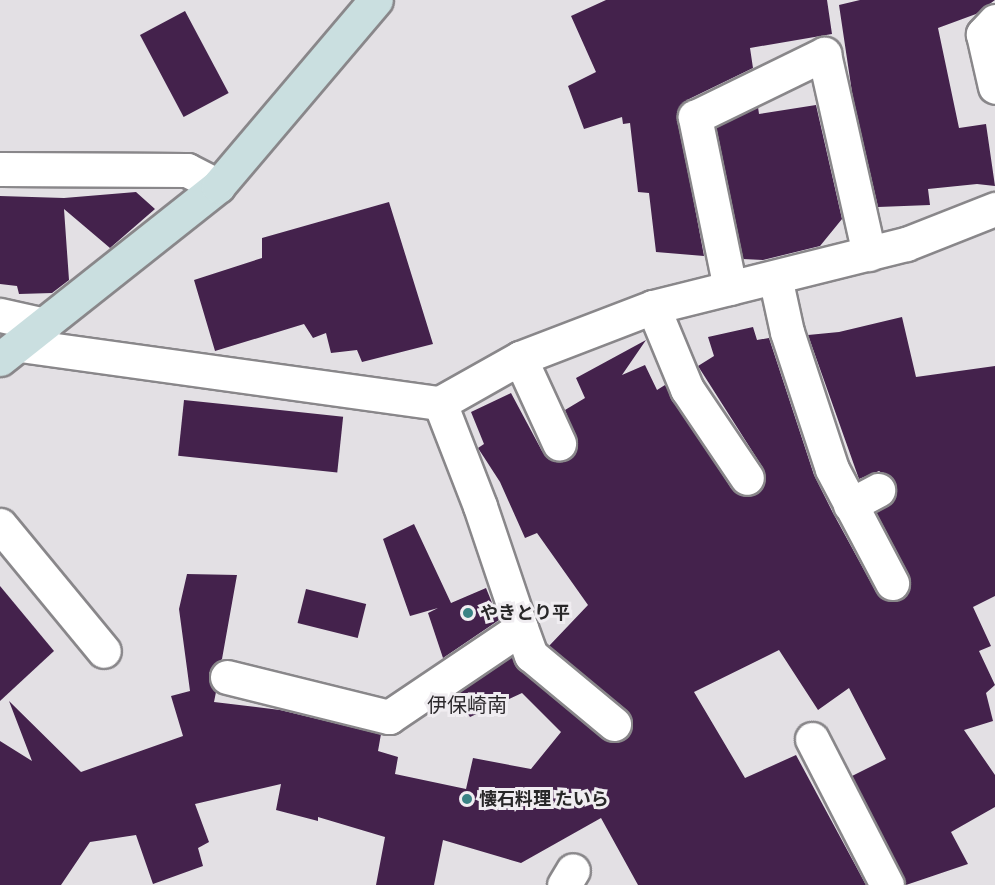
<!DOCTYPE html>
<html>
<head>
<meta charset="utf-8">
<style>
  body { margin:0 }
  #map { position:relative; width:995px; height:885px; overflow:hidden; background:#e3e0e4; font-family:"PT Sans Narrow","Noto Sans JP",sans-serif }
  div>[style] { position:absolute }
  .building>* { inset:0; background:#44224c; transform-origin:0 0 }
  .roads { filter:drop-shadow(2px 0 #89878a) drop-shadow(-2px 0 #89878a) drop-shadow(0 2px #89878a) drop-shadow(0 -2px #89878a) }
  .street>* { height:33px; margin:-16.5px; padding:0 16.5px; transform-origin:16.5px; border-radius:16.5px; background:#fff }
  .secondary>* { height:33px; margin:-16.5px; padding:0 16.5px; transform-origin:16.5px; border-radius:16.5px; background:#cadfe0 }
  .dots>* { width:16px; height:16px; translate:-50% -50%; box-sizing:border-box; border:3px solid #f0edf1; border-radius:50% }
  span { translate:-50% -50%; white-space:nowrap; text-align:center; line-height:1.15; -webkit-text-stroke:6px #f0edf1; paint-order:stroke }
  .poi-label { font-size:18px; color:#282728; font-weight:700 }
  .left { translate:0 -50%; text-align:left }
  .neighbourhood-label { font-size:20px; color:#2c292c }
</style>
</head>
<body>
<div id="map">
  <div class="building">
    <div style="clip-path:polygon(606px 0,827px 0,832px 34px,750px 48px,753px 68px,687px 100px,677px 112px,704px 256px,656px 252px,649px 193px,638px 192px,630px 123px,623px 124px,622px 117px,584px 129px,568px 86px,596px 72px,571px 16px)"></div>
    <div style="clip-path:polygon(860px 0,995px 0,976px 14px,938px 28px,959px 128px,986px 124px,995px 186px,977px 184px,928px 189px,930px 205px,878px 207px,853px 99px,839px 5px)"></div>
    <div style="left:185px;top:11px;width:93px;height:51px;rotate:62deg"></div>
    <div style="clip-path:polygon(816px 105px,842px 219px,820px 246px,763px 260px,743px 259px,716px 127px,758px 107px,759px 114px)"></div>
    <div style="clip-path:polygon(136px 192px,155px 209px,110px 248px,64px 209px,69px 280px,52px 293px,19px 294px,17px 286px,0 284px,0 196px,64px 198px)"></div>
    <div style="clip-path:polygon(389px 202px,433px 344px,362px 362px,357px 350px,331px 353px,326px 333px,313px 338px,304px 324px,215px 351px,194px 280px,262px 258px,262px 238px)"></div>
    <div style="clip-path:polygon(902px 317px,916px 377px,995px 366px,995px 596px,973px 607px,991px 646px,979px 651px,995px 685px,986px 693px,993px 721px,964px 730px,995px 775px,995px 807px,951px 832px,968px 864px,906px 885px,852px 776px,886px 759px,849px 688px,818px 710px,779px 650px,694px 692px,745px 778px,796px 755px,866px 885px,638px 885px,601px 818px,521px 863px,443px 840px,434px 885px,376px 885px,385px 837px,318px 817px,318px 821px,276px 810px,281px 784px,195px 804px,209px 842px,198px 848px,203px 866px,153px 884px,136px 835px,90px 842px,61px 885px,0 885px,0 741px,32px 761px,9px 701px,81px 772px,183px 736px,171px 696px,190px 691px,179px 609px,187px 574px,237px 575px,222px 659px,209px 673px,216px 692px,214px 702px,280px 710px,381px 734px,378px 751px,398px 757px,395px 774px,466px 789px,473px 758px,531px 769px,561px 732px,522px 693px,470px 717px,455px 695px,512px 657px,519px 669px,602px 738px,611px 742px,628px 736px,633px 727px,626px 710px,549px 646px,588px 605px,537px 533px,525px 538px,500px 482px,478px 448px,484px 444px,471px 412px,511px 393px,542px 451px,557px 462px,566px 460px,578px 444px,565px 410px,585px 398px,576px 378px,646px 340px,622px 375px,645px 365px,657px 390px,665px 385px,731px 488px,748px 497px,764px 487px,763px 468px,698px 366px,714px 356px,708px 337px,753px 327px,757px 340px,769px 338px,814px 475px,833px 513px,876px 592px,891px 602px,901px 599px,911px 584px,909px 575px,876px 512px,894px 499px,895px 482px,879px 471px,859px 479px,808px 335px,839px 332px)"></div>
    <div style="left:184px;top:400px;width:160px;height:56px;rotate:6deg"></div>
    <div style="clip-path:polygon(414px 524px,451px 603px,486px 588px,499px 620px,443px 658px,428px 613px,438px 608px,410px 616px,383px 539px)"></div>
    <div style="clip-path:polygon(0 586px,54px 651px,0 701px)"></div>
    <div style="left:306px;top:589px;width:62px;height:35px;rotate:14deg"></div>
  </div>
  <div class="roads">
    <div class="street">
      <div style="left:995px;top:21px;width:18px;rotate:133deg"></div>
      <div style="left:983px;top:34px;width:54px;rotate:77.2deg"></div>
      <div style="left:0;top:169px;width:187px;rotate:0.3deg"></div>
      <div style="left:187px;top:170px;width:35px;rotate:27deg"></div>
      <div style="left:775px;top:277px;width:56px;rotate:77.7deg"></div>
      <div style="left:787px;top:332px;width:144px;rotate:71.8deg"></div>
      <div style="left:832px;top:469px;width:129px;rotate:62.2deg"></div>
      <div style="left:730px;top:288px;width:175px;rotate:-101.6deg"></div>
      <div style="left:695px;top:117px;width:144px;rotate:-26deg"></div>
      <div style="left:824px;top:54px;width:205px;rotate:77.3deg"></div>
      <div style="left:653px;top:307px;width:89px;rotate:67.5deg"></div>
      <div style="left:687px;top:389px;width:107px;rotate:56deg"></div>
      <div style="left:0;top:315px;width:46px;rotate:12.5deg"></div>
      <div style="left:20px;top:345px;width:424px;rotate:7.9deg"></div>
      <div style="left:440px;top:403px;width:92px;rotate:-29.4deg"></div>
      <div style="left:520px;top:358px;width:142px;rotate:-21deg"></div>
      <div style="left:653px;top:307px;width:261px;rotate:-14deg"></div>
      <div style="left:906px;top:244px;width:96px;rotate:-21.5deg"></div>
      <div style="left:520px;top:358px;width:94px;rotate:65.4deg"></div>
      <div style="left:850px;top:505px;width:32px;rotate:-28deg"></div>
      <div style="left:0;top:525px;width:163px;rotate:50.5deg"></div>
      <div style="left:521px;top:628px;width:29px;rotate:70deg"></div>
      <div style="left:531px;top:655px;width:108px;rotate:39.7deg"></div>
      <div style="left:227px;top:677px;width:167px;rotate:13.9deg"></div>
      <div style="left:389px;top:717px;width:159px;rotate:-34deg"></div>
      <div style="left:521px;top:628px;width:129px;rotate:-108.6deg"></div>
      <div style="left:480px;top:506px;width:110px;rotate:-111.2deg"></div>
      <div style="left:812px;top:739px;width:164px;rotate:62.8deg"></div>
      <div style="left:564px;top:885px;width:17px;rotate:-59deg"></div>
    </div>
    <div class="secondary">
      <div style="left:0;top:359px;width:278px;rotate:-38.4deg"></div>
      <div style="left:218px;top:186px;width:244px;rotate:-49.7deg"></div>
    </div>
  </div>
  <div class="dots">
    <div style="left:468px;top:613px;background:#3a8385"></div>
    <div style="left:467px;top:799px;background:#3a8385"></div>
  </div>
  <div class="poi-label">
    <span class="left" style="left:480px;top:613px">やきとり平</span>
    <span class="left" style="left:479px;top:799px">懐石料理 たいら</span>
  </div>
  <div class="neighbourhood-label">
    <span style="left:467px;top:705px">伊保崎南</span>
  </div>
</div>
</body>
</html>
